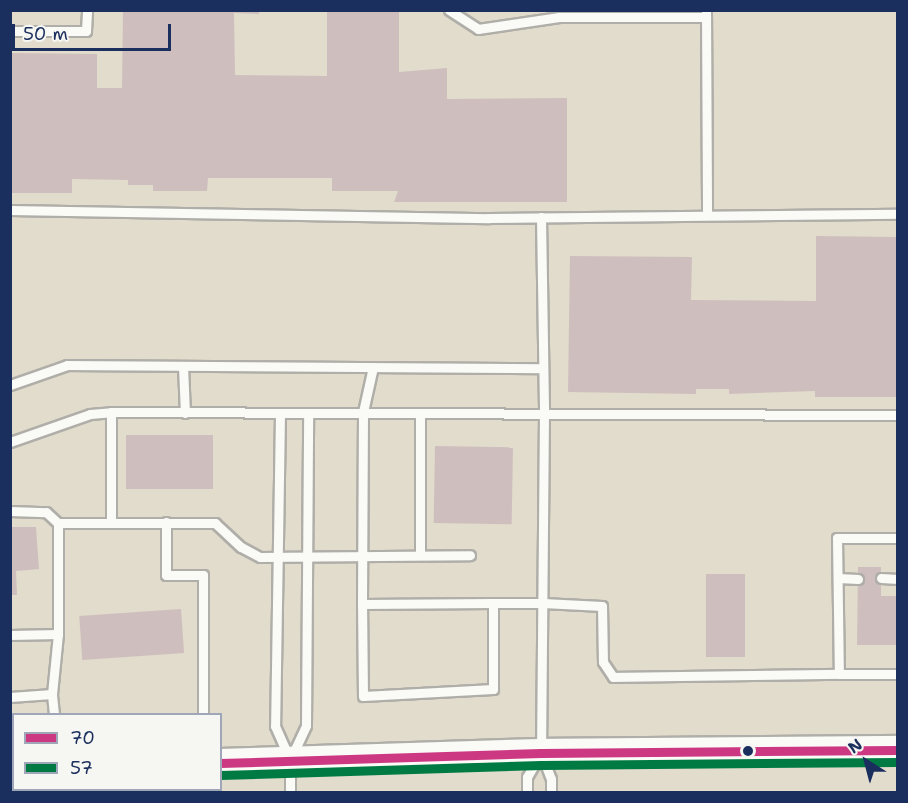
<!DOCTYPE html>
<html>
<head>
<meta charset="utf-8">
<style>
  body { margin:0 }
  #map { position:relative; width:908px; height:803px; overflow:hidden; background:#e1dccb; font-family:"Shantell Sans",sans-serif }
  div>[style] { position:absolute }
  .building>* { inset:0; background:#cfbebe; transform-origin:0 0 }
  .roads { filter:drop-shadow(2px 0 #b0aea8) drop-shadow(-2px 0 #b0aea8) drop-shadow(0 2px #b0aea8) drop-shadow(0 -2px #b0aea8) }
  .lane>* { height:9px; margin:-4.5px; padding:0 4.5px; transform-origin:4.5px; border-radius:4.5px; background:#fafaf7 }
  .primary>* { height:28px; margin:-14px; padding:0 14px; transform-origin:14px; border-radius:14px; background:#fafaf7 }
  .bus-1>* { height:9px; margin:-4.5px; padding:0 4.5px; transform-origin:4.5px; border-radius:4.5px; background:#cd3883 }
  .bus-2>* { height:9px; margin:-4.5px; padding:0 4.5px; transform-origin:4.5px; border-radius:4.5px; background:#007a43 }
  .dots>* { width:16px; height:16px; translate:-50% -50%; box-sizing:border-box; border:3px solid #f6f6f2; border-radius:50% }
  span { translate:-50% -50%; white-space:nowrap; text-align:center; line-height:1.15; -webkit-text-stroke:4.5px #f6f6f2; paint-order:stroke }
  .frame { position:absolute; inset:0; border:12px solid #1b2f5e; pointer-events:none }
  .legend { position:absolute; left:12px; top:713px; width:210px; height:78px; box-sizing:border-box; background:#f6f6f2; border:2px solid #9ea6b7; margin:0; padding:8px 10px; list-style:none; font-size:18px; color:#1b2f5e }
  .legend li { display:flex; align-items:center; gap:12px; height:30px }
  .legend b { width:30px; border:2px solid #9ea6b7 }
  .north { position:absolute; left:836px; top:731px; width:60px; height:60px; -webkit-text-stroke:4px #f6f6f2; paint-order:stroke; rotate:324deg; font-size:16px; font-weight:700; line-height:24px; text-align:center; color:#1b2f5e }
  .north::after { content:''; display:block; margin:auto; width:21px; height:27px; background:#1b2f5e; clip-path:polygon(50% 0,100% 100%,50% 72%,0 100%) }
  .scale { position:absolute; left:12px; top:24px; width:159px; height:27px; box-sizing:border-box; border:3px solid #1b2f5e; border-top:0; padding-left:8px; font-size:18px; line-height:21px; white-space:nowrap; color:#1b2f5e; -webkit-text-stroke:4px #f6f6f2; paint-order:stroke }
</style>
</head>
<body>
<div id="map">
  <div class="building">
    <div style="clip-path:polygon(123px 10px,259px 10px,259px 14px,234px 13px,235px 75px,327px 76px,327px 11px,399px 11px,399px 72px,447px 68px,447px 99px,567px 98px,567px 202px,394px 202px,398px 191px,332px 191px,332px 178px,208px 178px,207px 191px,153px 191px,153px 185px,128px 185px,128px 180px,72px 179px,72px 193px,10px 193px,10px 53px,97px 54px,97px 88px,122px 88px)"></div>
    <div style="clip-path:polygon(816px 236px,898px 237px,898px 397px,815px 397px,815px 391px,729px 394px,729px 389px,696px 389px,696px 394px,568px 392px,570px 256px,692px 257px,691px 300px,816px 301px)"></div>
    <div style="left:213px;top:435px;width:54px;height:87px;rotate:90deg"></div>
    <div style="left:435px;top:446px;width:78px;height:77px;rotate:1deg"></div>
    <div style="clip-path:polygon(10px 527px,36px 527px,39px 569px,16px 571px,17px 595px,10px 595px)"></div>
    <div style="clip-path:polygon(858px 567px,881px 567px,881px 596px,898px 596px,898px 645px,857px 645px)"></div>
    <div style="left:706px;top:574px;width:39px;height:83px"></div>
    <div style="left:181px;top:609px;width:44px;height:102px;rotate:86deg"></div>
  </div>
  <div class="roads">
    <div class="lane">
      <div style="left:449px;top:10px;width:35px;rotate:33deg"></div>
      <div style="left:478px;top:29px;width:82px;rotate:-8.4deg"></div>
      <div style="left:559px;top:17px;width:147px"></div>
      <div style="left:706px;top:10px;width:205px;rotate:89.7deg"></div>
      <div style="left:10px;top:31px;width:76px"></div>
      <div style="left:86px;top:31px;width:21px;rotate:-87deg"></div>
      <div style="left:10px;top:210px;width:479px;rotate:1deg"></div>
      <div style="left:489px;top:218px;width:409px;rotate:-0.6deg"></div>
      <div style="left:541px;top:217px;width:196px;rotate:89.1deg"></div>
      <div style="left:544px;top:413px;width:340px;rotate:90.5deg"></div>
      <div style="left:541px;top:753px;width:28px;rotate:69deg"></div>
      <div style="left:551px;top:779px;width:13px;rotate:90deg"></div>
      <div style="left:183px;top:366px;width:47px;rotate:87.6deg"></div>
      <div style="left:10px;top:385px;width:60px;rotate:-19.3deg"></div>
      <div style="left:67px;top:365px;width:476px;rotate:0.4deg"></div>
      <div style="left:280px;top:414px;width:312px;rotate:90.9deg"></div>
      <div style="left:275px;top:726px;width:34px;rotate:66deg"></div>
      <div style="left:10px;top:442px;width:85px;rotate:-19.3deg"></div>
      <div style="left:90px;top:414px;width:21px;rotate:-5deg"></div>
      <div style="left:111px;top:412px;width:787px;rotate:0.22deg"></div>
      <div style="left:10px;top:511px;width:36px;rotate:2deg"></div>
      <div style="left:46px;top:512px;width:16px;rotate:43deg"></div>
      <div style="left:58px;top:523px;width:157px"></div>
      <div style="left:215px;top:523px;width:35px;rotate:43deg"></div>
      <div style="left:241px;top:547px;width:21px;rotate:28deg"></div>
      <div style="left:260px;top:557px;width:210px;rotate:-0.5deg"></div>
      <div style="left:111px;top:522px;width:110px;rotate:-90deg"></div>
      <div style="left:166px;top:522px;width:53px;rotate:90deg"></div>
      <div style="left:166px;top:575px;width:37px"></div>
      <div style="left:203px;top:575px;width:139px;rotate:90deg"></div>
      <div style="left:898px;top:538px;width:61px;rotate:180deg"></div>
      <div style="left:837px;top:538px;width:136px;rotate:89.2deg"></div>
      <div style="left:839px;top:674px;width:59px"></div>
      <div style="left:420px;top:555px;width:142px;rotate:-90deg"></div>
      <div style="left:838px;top:578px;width:20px;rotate:3deg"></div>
      <div style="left:881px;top:578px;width:17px;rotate:3deg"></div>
      <div style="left:493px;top:603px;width:86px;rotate:90deg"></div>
      <div style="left:493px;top:689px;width:130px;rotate:176.9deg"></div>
      <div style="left:363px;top:696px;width:92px;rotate:-90.6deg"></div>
      <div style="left:362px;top:604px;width:131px;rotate:-0.4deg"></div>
      <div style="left:493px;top:603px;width:50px"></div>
      <div style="left:543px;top:603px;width:59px;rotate:2.9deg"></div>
      <div style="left:602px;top:606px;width:56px;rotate:89deg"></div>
      <div style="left:603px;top:662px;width:18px;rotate:56deg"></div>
      <div style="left:613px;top:677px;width:226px;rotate:-0.8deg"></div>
      <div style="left:362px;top:604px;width:192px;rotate:-89.7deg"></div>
      <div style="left:363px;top:412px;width:46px;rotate:-77.5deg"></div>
      <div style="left:10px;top:635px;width:48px;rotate:-1.2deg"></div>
      <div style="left:58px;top:634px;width:111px;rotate:-90deg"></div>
      <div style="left:10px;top:697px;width:42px;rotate:-4.1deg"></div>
      <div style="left:54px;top:714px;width:20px;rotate:-96deg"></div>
      <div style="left:52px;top:694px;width:60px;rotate:-84.3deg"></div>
      <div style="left:100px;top:790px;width:2px;rotate:90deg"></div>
      <div style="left:156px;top:790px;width:2px;rotate:90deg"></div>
      <div style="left:290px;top:792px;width:32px;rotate:-90deg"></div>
      <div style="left:290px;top:760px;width:38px;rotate:-65deg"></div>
      <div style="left:306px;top:725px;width:311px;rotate:-89.6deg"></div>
      <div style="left:527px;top:792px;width:15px;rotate:-90deg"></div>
      <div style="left:527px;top:777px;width:22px;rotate:-60deg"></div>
    </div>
    <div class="primary">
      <div style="left:220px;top:763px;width:321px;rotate:-1.8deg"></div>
      <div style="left:541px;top:753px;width:357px;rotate:-0.5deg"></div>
      <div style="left:10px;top:773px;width:4px;rotate:-14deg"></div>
    </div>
  </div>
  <div class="bus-1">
    <div style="left:220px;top:763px;width:321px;rotate:-1.8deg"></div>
    <div style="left:541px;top:753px;width:357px;rotate:-0.5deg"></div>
  </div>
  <div class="bus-2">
    <div style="left:220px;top:775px;width:321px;rotate:-1.8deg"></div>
    <div style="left:541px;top:765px;width:357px;rotate:-0.5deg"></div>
  </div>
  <div class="dots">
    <div style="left:748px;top:751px;background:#1b2f5e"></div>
  </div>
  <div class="frame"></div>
  <ul class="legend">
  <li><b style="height:8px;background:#cd3883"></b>70</li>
  <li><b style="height:8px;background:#007a43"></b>57</li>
  </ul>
  <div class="north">N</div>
  <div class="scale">50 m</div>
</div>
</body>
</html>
